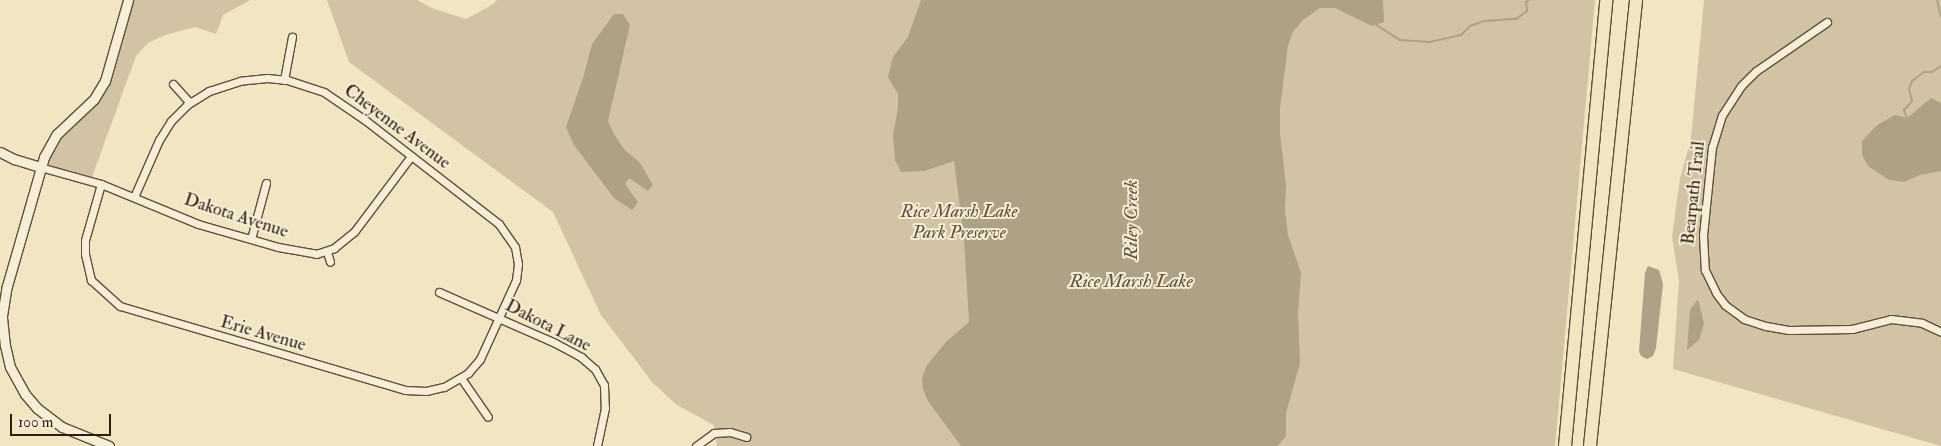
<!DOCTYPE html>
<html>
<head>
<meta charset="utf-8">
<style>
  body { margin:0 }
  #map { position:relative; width:1941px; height:446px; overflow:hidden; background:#f2e5c2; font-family:"IM FELL Double Pica",serif }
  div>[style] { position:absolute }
  .green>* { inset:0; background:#d1c3a4 }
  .water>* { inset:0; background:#afa185 }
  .stream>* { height:2px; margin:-1px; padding:0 1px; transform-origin:1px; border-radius:1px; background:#afa185 }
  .roads { filter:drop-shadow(1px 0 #5e503c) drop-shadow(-1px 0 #5e503c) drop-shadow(0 1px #5e503c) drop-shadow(0 -1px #5e503c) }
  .minor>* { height:7px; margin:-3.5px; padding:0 3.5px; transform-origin:3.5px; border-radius:3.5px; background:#f7eed7 }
  .tertiary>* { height:9px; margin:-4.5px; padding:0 4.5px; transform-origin:4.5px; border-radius:4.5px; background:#f7eed7 }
  .motorway>* { height:12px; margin:-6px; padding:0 6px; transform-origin:6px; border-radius:6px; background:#f2e5c2 }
  span { translate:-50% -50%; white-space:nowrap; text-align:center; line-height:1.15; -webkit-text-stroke:4px #f7eed7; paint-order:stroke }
  .street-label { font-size:18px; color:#2d1e10 }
  .park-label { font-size:18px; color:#5e503c; font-style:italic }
  .water-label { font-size:19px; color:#61523f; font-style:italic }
  .scale { position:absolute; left:10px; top:414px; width:101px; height:22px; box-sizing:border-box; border:2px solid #2d1e10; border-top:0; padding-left:6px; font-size:15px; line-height:18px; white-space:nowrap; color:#2d1e10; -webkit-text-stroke:4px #f7eed7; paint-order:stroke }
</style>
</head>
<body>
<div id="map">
  <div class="green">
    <div style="clip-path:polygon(133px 0,250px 0,223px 15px,216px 34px,195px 27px,165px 35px,148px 43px,136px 56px,92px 177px,83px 179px,40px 167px,66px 125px,88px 105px,111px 59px)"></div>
    <div style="clip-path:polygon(324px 0,417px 0,432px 8px,466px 19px,490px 6px,497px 0,1595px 0,1555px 446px,717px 446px,714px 425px,677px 405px,653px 383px,601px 315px,553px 212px,349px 62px,327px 0)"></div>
    <div style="clip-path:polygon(1704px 0,1941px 0,1941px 446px,1673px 369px,1679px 281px,1672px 237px,1680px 179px,1691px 138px)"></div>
  </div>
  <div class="water">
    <div style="clip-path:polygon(921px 0,1383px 0,1384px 22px,1372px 26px,1335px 8px,1320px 8px,1303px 20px,1293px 32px,1288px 45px,1280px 108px,1280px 135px,1286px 184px,1285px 209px,1288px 235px,1301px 273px,1298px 313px,1300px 363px,1286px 413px,1286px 436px,1278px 446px,961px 446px,928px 401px,923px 389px,922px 378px,927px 365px,946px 342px,969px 322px,964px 239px,954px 161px,924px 171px,901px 172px,895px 160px,893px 136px,898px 108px,898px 94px,888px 77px,893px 57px,908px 37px)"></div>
    <div style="clip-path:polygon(614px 14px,623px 14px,630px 25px,608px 121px,614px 134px,624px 149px,640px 163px,653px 185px,648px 191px,629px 178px,625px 184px,638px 202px,632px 210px,614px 198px,574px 145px,566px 127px,584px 75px,592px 44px)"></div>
    <div style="clip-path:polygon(1931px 98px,1941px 103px,1941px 171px,1920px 175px,1904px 182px,1889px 180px,1868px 166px,1862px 155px,1862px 141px,1877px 125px,1895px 115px,1907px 118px)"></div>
    <div style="clip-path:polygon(1648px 266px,1659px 270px,1663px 284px,1656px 348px,1653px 356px,1647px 359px,1641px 356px,1639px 351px,1645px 273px)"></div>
    <div style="clip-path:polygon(1697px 300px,1699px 302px,1704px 324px,1699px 340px,1687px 350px,1690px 310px)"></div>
  </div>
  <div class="stream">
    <div style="left:1937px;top:0;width:17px;rotate:77deg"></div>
    <div style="left:1375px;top:24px;width:30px;rotate:33deg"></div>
    <div style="left:1400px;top:40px;width:30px;rotate:4deg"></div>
    <div style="left:1430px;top:42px;width:32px;rotate:-13deg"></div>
    <div style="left:1461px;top:35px;width:13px;rotate:-45deg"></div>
    <div style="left:1470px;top:26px;width:15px;rotate:-20deg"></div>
    <div style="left:1484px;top:21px;width:32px;rotate:-4deg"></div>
    <div style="left:1516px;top:19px;width:14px;rotate:-36deg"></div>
    <div style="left:1527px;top:11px;width:9px;rotate:-96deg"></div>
    <div style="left:1526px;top:2px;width:4px;rotate:-34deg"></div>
    <div style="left:1907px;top:118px;width:9px;rotate:-111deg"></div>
    <div style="left:1904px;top:110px;width:12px;rotate:-48deg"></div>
    <div style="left:1912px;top:101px;width:12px;rotate:-104deg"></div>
    <div style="left:1909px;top:89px;width:9px;rotate:-69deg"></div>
    <div style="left:1912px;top:81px;width:15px;rotate:-37deg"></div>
    <div style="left:1924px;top:72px;width:8px"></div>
    <div style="left:1932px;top:72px;width:11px;rotate:-34deg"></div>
  </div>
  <div class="roads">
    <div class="minor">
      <div style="left:1827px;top:22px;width:86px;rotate:145.4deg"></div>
      <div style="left:1756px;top:71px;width:21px;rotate:135deg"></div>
      <div style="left:1741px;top:86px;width:35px;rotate:123deg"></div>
      <div style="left:1722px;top:115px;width:34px;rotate:107deg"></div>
      <div style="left:1712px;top:147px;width:88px;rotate:95.8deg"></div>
      <div style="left:1703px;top:235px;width:35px;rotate:87deg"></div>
      <div style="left:1705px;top:270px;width:25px;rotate:64deg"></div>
      <div style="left:1716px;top:293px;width:15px;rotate:53deg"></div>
      <div style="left:1725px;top:305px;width:24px;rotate:36deg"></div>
      <div style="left:1744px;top:319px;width:23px;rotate:18deg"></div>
      <div style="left:1766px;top:326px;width:23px;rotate:10deg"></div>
      <div style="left:1789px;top:330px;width:63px;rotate:-0.9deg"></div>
      <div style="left:1852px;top:329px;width:40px;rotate:-14.4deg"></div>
      <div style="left:1891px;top:319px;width:31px;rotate:7deg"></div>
      <div style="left:1922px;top:323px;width:21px;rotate:25deg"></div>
      <div style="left:284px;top:80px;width:44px;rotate:-79.5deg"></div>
      <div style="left:173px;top:84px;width:25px;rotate:48deg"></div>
      <div style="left:40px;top:167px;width:63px;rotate:15.6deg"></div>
      <div style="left:101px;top:184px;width:105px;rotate:22.4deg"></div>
      <div style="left:198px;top:224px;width:83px;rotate:16deg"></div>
      <div style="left:278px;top:247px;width:39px;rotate:10deg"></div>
      <div style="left:316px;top:254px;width:19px;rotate:-18deg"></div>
      <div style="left:334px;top:248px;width:26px;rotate:-39deg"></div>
      <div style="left:354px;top:232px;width:95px;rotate:-53.1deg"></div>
      <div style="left:101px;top:184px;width:58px;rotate:105.9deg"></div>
      <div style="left:85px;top:240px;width:14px;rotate:90deg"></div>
      <div style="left:85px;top:254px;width:27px;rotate:77deg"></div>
      <div style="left:91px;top:280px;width:39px;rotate:42deg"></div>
      <div style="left:120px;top:306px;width:297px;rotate:16.4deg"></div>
      <div style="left:405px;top:390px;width:21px;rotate:3deg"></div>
      <div style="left:426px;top:391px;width:18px;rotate:-13deg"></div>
      <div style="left:444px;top:387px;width:28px;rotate:-30deg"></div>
      <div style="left:468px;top:373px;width:18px;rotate:-49deg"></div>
      <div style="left:480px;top:359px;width:87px;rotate:-65.5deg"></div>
      <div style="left:516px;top:280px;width:16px;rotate:-83deg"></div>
      <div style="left:518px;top:264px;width:17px;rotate:-100deg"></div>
      <div style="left:515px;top:247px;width:28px;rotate:-125deg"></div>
      <div style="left:499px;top:224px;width:170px;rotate:-142.2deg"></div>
      <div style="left:365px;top:120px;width:50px;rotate:-145.7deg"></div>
      <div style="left:324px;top:92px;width:39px;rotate:-162deg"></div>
      <div style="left:287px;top:80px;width:20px;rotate:-174deg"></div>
      <div style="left:267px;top:78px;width:27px;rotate:174deg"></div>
      <div style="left:240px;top:81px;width:33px;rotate:162deg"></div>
      <div style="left:209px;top:91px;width:26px;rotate:148deg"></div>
      <div style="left:187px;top:105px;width:23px;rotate:135deg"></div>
      <div style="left:171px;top:121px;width:22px;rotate:122deg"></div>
      <div style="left:159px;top:140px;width:62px;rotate:113.7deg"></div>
      <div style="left:251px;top:239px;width:58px;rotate:-75deg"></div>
      <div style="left:327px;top:252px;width:10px;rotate:73deg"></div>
      <div style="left:439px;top:292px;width:127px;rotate:23.7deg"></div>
      <div style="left:555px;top:343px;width:30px;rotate:28deg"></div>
      <div style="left:581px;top:357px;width:18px;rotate:41deg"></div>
      <div style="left:595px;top:369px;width:18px;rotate:61deg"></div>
      <div style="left:604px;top:385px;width:23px;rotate:88deg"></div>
      <div style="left:605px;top:408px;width:39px;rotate:102deg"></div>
      <div style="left:461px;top:378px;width:47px;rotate:55.3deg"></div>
      <div style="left:696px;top:446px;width:22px;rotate:-36deg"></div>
      <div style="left:714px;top:433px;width:16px;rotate:-4deg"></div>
      <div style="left:730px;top:432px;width:17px;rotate:17deg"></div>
    </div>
    <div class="tertiary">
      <div style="left:0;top:152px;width:16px;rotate:27deg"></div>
      <div style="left:14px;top:159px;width:27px;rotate:17deg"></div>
      <div style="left:109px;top:446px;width:51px;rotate:-158deg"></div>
      <div style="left:62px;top:427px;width:31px;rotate:-143deg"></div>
      <div style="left:37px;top:408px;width:18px;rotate:-131deg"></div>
      <div style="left:25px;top:394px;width:31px;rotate:-119deg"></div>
      <div style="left:10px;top:367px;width:22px;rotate:-103deg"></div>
      <div style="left:5px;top:346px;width:30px;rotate:-96deg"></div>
      <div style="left:2px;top:316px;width:30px;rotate:-81deg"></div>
      <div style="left:7px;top:286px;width:134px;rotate:-74deg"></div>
      <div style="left:44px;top:157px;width:26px;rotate:-61deg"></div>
      <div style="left:57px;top:134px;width:51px;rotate:-43.4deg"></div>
      <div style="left:94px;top:99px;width:21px;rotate:-59deg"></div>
      <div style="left:105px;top:81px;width:84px;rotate:-74.1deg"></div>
    </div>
    <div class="motorway">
      <div style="left:1565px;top:446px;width:448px;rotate:-84.7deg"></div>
      <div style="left:1590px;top:446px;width:448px;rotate:-84.1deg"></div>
    </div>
  </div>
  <div class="street-label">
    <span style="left:397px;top:127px;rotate:37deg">Cheyenne Avenue</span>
    <span style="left:1694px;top:193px;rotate:-84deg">Bearpath Trail</span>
    <span style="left:236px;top:216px;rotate:18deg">Dakota Avenue</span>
    <span style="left:548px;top:326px;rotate:27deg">Dakota Lane</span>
    <span style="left:263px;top:334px;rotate:16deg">Erie Avenue</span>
  </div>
  <div class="park-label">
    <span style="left:959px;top:223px">Rice Marsh Lake<br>Park Preserve</span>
  </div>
  <div class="water-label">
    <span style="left:1132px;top:220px;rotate:-90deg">Riley Creek</span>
    <span style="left:1131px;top:282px">Rice Marsh Lake</span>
  </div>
  <div class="scale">100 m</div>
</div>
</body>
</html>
